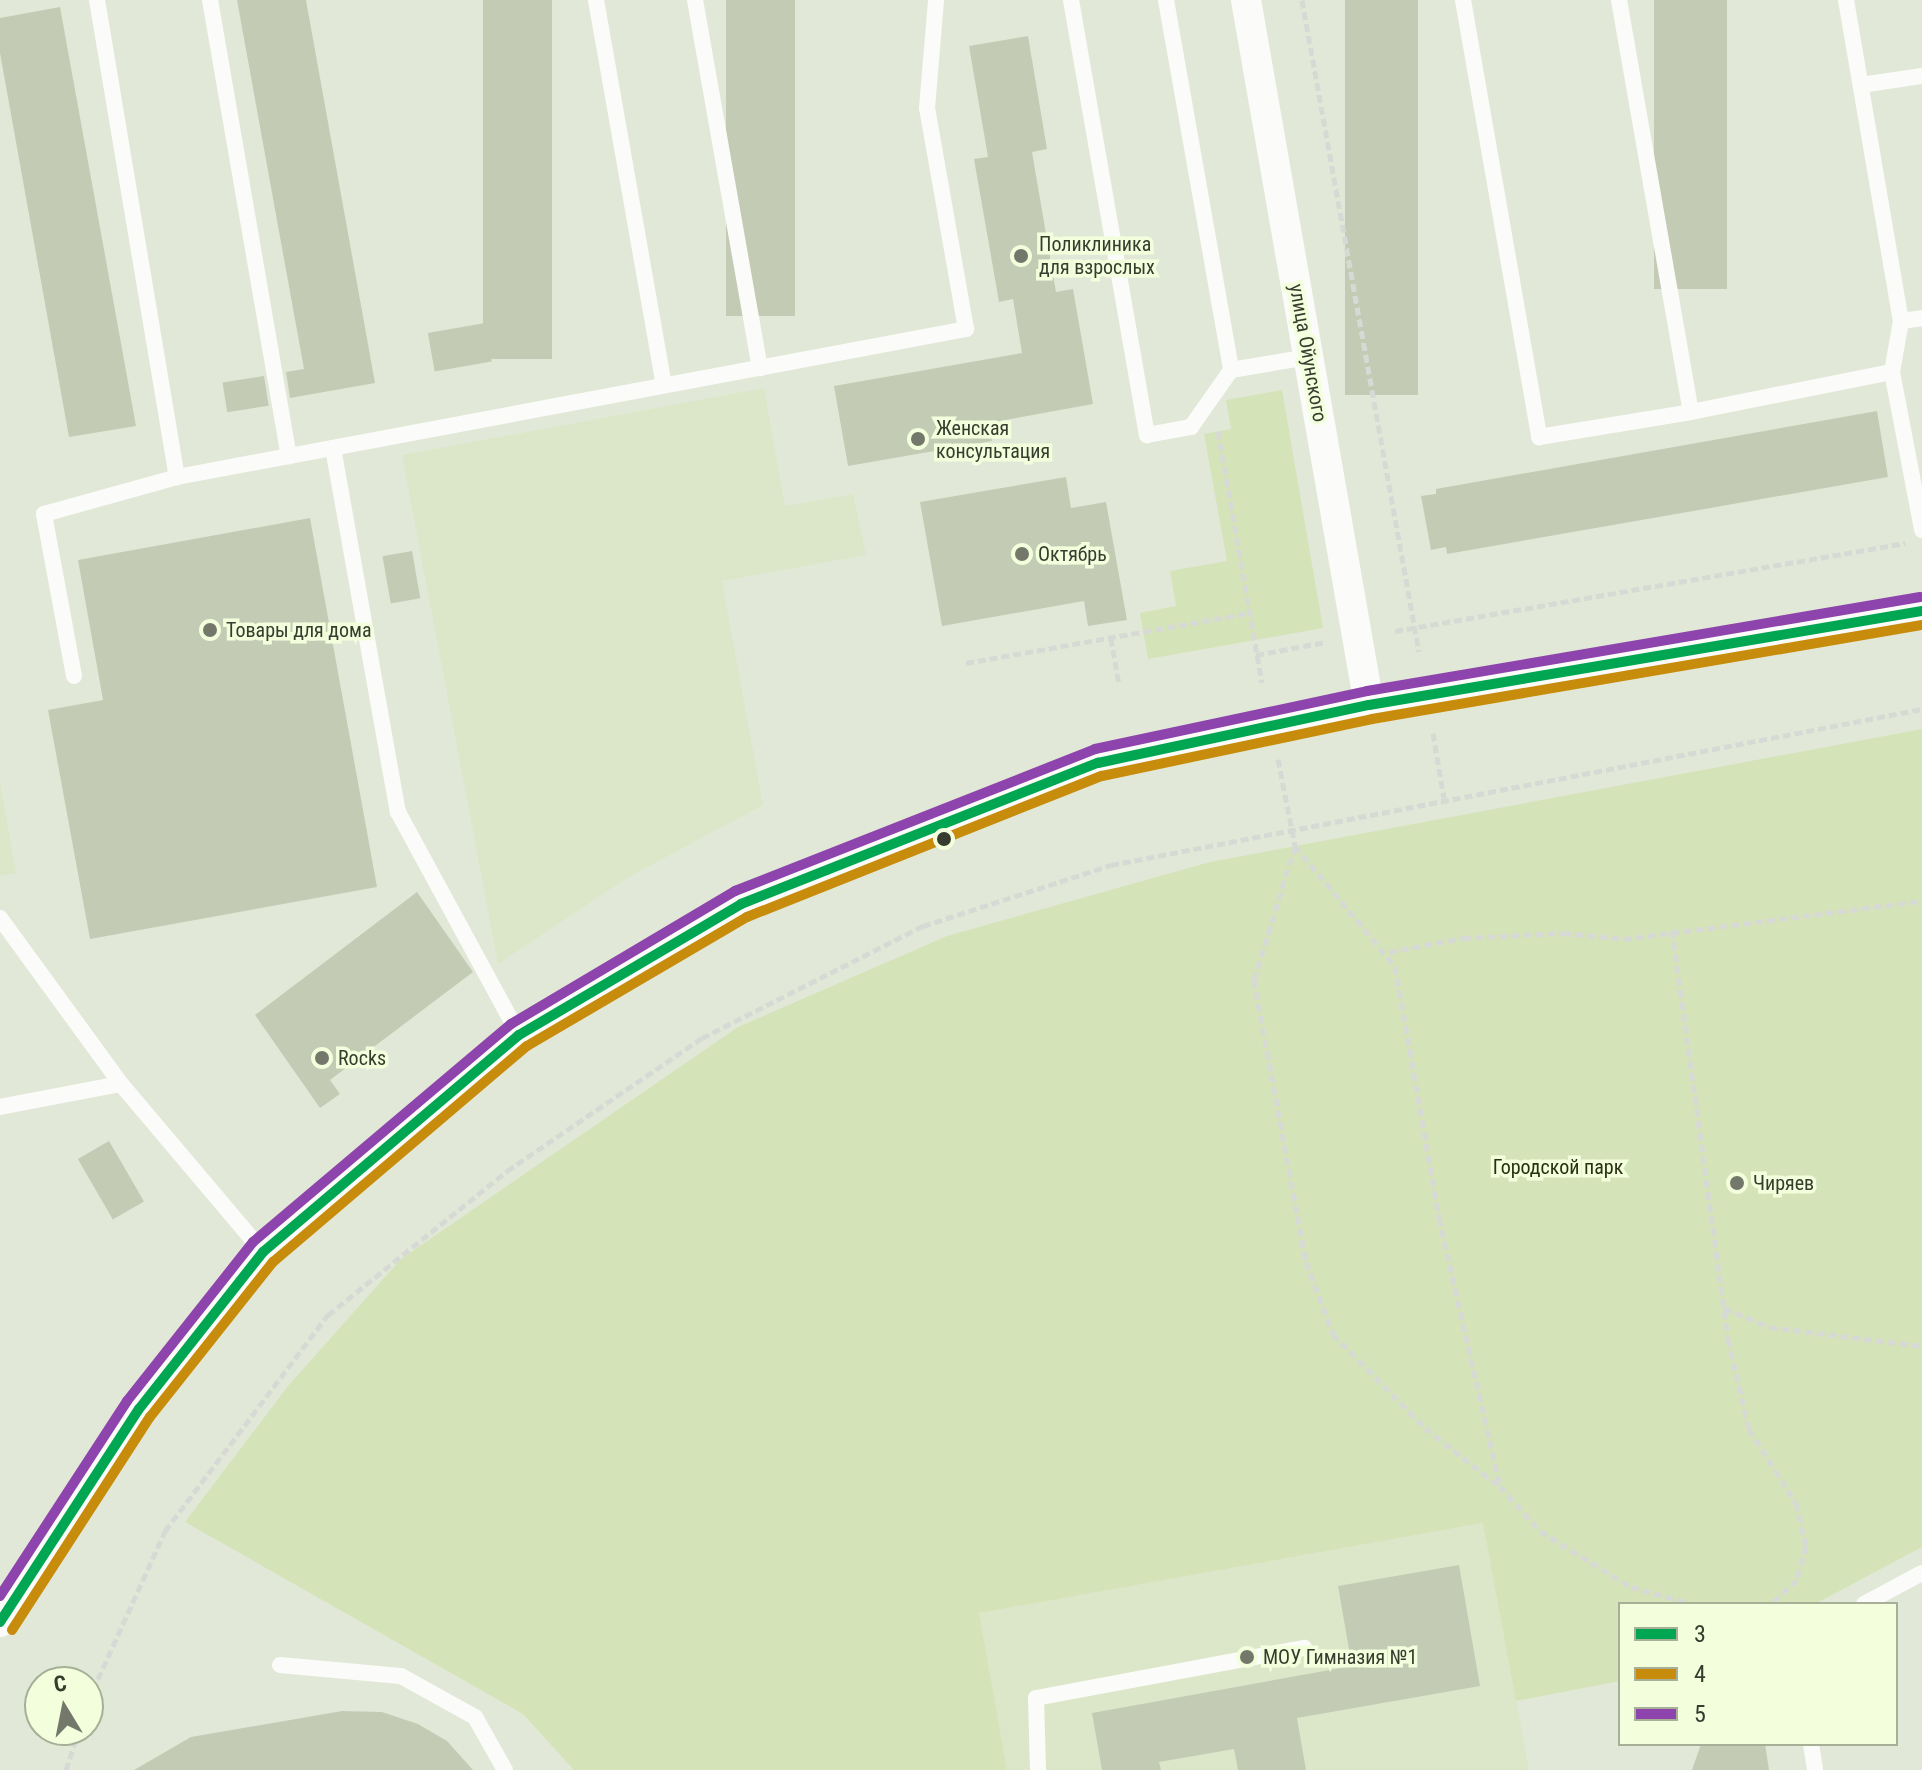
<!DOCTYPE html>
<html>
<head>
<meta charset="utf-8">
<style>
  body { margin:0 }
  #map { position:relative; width:1922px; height:1770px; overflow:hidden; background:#e2e8d7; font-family:"Roboto Condensed",sans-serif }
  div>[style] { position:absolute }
  .built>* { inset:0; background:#dce7c9 }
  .green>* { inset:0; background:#d5e3b9 }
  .building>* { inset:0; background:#c4cbb5; transform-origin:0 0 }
  .path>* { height:5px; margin-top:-2.5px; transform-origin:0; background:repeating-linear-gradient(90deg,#d7dad4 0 8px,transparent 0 12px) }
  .service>* { height:16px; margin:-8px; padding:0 8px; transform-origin:8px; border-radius:8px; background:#fbfcf9 }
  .minor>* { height:30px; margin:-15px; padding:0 15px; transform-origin:15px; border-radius:15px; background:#fbfcf9 }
  .bus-1>* { height:10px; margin:-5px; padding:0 5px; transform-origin:5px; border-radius:5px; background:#00a651 }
  .bus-2>* { height:10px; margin:-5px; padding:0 5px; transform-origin:5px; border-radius:5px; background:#c78c0c }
  .bus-3>* { height:10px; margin:-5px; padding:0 5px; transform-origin:5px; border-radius:5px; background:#8e44ad }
  .dots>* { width:22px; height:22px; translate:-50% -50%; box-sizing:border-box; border:4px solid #f2fedc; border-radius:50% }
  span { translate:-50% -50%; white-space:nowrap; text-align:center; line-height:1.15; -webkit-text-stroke:7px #f2fedc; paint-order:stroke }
  .poi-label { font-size:20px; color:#373c2f }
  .left { translate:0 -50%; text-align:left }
  .street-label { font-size:20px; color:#373c2f }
  .park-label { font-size:20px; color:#273111 }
  .legend { position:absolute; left:1618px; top:1602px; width:280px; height:144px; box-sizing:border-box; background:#f2fedc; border:2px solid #a7b097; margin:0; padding:10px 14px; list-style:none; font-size:24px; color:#373c2f }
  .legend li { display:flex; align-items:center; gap:16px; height:40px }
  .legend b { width:40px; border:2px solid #a7b097 }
  .north { position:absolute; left:24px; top:1666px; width:80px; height:80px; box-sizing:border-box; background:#f2fedc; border:2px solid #a7b097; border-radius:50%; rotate:350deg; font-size:22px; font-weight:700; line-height:32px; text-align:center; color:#373c2f }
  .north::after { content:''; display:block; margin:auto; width:28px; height:36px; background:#73786a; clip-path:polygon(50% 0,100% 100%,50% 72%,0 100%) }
</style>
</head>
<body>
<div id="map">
  <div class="built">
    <div style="clip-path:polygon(764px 388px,785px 506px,853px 494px,866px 555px,722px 581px,763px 805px,627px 878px,498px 964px,402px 455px)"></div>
    <div style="clip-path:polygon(0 782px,16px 873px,0 876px)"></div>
    <div style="clip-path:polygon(1484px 1523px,1529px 1770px,1007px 1770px,978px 1613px)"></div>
  </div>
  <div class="green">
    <div style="clip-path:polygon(1282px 390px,1323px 628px,1148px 659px,1140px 613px,1176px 606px,1170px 571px,1227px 561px,1204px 434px,1231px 429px,1226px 400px)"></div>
    <div style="clip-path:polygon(1922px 729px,1922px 1547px,1815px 1604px,1620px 1604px,1620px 1681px,1516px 1701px,1483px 1523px,979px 1613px,1007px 1770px,574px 1770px,523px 1714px,185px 1522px,288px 1386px,401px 1259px,738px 1027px,947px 936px,1210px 862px)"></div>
  </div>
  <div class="building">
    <div style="clip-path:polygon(237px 0,306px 0,375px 383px,290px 398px,286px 372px,304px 369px)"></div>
    <div style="left:483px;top:0;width:69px;height:359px"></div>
    <div style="left:726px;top:0;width:69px;height:316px"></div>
    <div style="left:1345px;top:0;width:73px;height:395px"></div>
    <div style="left:1654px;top:0;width:73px;height:289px"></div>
    <div style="clip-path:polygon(60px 7px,136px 426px,69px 437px,0 53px,0 18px)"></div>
    <div style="clip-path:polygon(1028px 36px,1047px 149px,1032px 152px,1056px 292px,1073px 289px,1093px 404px,989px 423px,992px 441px,848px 466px,834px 386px,1022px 353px,1013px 299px,999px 302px,974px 159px,988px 157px,969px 46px)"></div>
    <div style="left:485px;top:323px;width:39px;height:58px;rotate:80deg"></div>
    <div style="left:264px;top:376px;width:30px;height:42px;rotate:81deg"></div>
    <div style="clip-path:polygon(1877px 411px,1888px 477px,1447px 554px,1446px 547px,1431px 550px,1421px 496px,1436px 494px,1436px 489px)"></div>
    <div style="clip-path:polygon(1066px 477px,1071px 508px,1106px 502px,1127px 620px,1088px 626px,1084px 601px,942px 626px,920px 502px)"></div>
    <div style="clip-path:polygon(310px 518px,377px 887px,90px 939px,48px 710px,103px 700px,78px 560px)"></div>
    <div style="left:412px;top:551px;width:48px;height:30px;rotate:80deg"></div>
    <div style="clip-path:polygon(417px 892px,473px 972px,330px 1080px,340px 1094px,320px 1108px,255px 1015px)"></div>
    <div style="left:109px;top:1141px;width:70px;height:36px;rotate:60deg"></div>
    <div style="clip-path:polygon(1459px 1565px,1480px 1686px,1297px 1718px,1306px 1770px,1238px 1770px,1234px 1749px,1159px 1762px,1161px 1770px,1102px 1770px,1092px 1713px,1352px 1666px,1338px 1586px)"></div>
    <div style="clip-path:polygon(342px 1711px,382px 1712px,418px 1724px,447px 1741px,473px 1770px,134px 1770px,191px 1737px)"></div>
    <div style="clip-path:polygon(1701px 1744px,1765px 1744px,1769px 1770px,1692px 1770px)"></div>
  </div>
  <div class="path">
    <div style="left:1302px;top:0;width:662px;rotate:79.83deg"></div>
    <div style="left:1218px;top:431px;width:255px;rotate:80.1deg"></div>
    <div style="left:1395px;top:631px;width:518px;rotate:-9.79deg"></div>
    <div style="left:1111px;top:638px;width:48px;rotate:80.3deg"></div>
    <div style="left:1256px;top:655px;width:71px;rotate:-10.5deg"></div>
    <div style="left:966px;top:663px;width:287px;rotate:-10deg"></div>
    <div style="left:1433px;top:733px;width:66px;rotate:80.4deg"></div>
    <div style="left:1278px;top:759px;width:89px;rotate:78.9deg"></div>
    <div style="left:1295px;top:846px;width:156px;rotate:50.2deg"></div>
    <div style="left:1395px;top:966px;width:256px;rotate:80.1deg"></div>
    <div style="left:1439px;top:1218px;width:275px;rotate:77.2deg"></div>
    <div style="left:1500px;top:1486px;width:60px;rotate:48.4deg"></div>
    <div style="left:1540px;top:1531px;width:107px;rotate:31.6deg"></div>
    <div style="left:1631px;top:1587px;width:63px;rotate:15.6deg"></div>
    <div style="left:1295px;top:846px;width:140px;rotate:107deg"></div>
    <div style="left:1254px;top:980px;width:287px;rotate:79.6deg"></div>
    <div style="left:1306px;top:1262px;width:77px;rotate:69.4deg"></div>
    <div style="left:1333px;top:1334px;width:132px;rotate:45.6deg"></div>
    <div style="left:1425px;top:1428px;width:94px;rotate:38.1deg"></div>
    <div style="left:1672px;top:930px;width:413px;rotate:82.2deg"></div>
    <div style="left:1728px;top:1339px;width:92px;rotate:76.9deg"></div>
    <div style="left:1749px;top:1429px;width:88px;rotate:57.6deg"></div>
    <div style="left:1796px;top:1503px;width:44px;rotate:76.9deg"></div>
    <div style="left:1806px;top:1546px;width:35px;rotate:105deg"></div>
    <div style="left:1797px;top:1580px;width:36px;rotate:138deg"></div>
    <div style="left:1389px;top:952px;width:75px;rotate:-10.7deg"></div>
    <div style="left:1463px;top:938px;width:100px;rotate:-2.9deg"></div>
    <div style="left:1563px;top:933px;width:61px;rotate:5.6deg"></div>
    <div style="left:1624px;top:939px;width:300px;rotate:-7.3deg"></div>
    <div style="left:1724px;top:1308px;width:49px;rotate:22.9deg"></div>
    <div style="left:1769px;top:1327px;width:154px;rotate:7.1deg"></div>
    <div style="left:88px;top:1701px;width:187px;rotate:-65.6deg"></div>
    <div style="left:165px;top:1531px;width:271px;rotate:-53deg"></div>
    <div style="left:328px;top:1315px;width:230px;rotate:-38.8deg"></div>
    <div style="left:507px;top:1171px;width:236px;rotate:-34.3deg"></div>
    <div style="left:702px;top:1038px;width:248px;rotate:-26.9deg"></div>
    <div style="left:923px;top:926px;width:198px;rotate:-18deg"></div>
    <div style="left:1111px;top:865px;width:826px;rotate:-10.89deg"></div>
    <div style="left:66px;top:1770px;width:42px;rotate:-72deg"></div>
  </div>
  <div class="service">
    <div style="left:97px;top:0;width:484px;rotate:80.5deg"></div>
    <div style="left:210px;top:0;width:463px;rotate:80.2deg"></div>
    <div style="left:596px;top:0;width:391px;rotate:80deg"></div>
    <div style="left:695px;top:0;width:374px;rotate:80deg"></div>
    <div style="left:1071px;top:0;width:442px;rotate:80.1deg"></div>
    <div style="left:1147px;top:435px;width:45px;rotate:-10.3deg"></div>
    <div style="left:1191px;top:427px;width:70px;rotate:-54.9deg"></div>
    <div style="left:1166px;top:0;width:376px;rotate:80deg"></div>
    <div style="left:1231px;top:370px;width:79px;rotate:-9.5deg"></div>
    <div style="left:1463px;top:0;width:444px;rotate:80.1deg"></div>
    <div style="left:1539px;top:437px;width:154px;rotate:-9.3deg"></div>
    <div style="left:1619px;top:0;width:418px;rotate:80.1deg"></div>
    <div style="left:1691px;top:412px;width:205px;rotate:-11.3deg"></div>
    <div style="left:1846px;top:0;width:326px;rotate:80.3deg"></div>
    <div style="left:1901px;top:321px;width:52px;rotate:100deg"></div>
    <div style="left:1892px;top:372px;width:161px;rotate:79.2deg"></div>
    <div style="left:1861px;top:85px;width:62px;rotate:-8.4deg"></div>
    <div style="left:1901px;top:321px;width:21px;rotate:-8deg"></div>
    <div style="left:333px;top:448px;width:370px;rotate:79.9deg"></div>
    <div style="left:398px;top:812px;width:254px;rotate:61.5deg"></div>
    <div style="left:74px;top:676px;width:165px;rotate:-100.5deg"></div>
    <div style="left:44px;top:514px;width:138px;rotate:-15.5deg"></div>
    <div style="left:177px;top:477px;width:803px;rotate:-10.62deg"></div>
    <div style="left:966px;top:329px;width:224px;rotate:-100deg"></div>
    <div style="left:927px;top:108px;width:108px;rotate:-85.2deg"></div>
    <div style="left:0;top:918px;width:205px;rotate:53.9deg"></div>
    <div style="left:121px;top:1084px;width:220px;rotate:49.8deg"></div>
    <div style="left:0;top:1107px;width:123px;rotate:-10.8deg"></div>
    <div style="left:1864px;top:1604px;width:66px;rotate:-28.1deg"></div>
    <div style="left:280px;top:1665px;width:121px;rotate:5.2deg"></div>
    <div style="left:401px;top:1676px;width:85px;rotate:29deg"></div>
    <div style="left:475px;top:1717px;width:61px;rotate:60.5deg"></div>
    <div style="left:1811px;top:1744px;width:26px;rotate:81deg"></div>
    <div style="left:1038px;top:1770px;width:72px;rotate:-91.6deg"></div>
    <div style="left:1036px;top:1698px;width:273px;rotate:-10.6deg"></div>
  </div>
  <div class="minor">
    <div style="left:1246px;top:0;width:716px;rotate:80.1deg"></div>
    <div style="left:0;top:1622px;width:254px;rotate:-56.9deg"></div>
    <div style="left:139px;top:1409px;width:200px;rotate:-51.7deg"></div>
    <div style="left:263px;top:1252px;width:336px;rotate:-40.3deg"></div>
    <div style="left:519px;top:1035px;width:258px;rotate:-30.5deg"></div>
    <div style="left:741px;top:904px;width:384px;rotate:-21.6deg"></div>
    <div style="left:1098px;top:763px;width:277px;rotate:-12.1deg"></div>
    <div style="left:1369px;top:705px;width:561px;rotate:-9.65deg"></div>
  </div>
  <div class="bus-1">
    <div style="left:0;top:1622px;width:254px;rotate:-56.9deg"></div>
    <div style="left:139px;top:1409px;width:200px;rotate:-51.7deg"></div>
    <div style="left:263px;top:1252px;width:336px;rotate:-40.3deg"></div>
    <div style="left:519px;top:1035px;width:258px;rotate:-30.5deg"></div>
    <div style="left:741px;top:904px;width:384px;rotate:-21.6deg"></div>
    <div style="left:1098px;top:763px;width:277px;rotate:-12.1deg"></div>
    <div style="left:1369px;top:705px;width:561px;rotate:-9.65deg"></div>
  </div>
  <div class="bus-2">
    <div style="left:12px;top:1630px;width:254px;rotate:-57.1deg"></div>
    <div style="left:150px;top:1417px;width:198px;rotate:-51.6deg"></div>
    <div style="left:273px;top:1262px;width:333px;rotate:-40.4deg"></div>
    <div style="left:527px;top:1046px;width:255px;rotate:-30.4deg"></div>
    <div style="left:747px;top:917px;width:382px;rotate:-21.7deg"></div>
    <div style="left:1102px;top:776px;width:276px;rotate:-11.9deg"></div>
    <div style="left:1372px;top:719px;width:558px;rotate:-9.7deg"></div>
  </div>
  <div class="bus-3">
    <div style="left:0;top:1596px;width:233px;rotate:-56.9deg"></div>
    <div style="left:127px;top:1401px;width:203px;rotate:-51.6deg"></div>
    <div style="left:253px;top:1242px;width:338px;rotate:-40.2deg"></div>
    <div style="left:511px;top:1024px;width:261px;rotate:-30.7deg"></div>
    <div style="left:735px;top:891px;width:387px;rotate:-21.5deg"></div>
    <div style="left:1095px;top:749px;width:278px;rotate:-12deg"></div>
    <div style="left:1367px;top:691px;width:561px;rotate:-9.65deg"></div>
  </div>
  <div class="dots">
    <div style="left:1021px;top:256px;background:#73786a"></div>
    <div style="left:918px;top:439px;background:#73786a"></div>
    <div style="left:1022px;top:554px;background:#73786a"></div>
    <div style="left:210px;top:630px;background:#73786a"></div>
    <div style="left:944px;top:839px;background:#373c2f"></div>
    <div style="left:322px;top:1058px;background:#73786a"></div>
    <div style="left:1737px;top:1183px;background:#73786a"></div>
    <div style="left:1247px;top:1657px;background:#73786a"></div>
  </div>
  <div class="poi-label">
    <span class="left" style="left:1039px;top:256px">Поликлиника<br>для взрослых</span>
    <span class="left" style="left:936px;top:440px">Женская<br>консультация</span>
    <span class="left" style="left:1038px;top:554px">Октябрь</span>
    <span class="left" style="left:226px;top:630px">Товары для дома</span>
    <span class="left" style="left:338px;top:1058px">Rocks</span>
    <span class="left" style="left:1753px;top:1183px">Чиряев</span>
    <span class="left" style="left:1263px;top:1657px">МОУ Гимназия №1</span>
  </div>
  <div class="street-label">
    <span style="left:1308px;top:353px;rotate:80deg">улица Ойунского</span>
  </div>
  <div class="park-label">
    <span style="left:1558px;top:1167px">Городской парк</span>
  </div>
  <ul class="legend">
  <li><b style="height:10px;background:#00a651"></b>3</li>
  <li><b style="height:10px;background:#c78c0c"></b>4</li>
  <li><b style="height:10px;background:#8e44ad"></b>5</li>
  </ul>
  <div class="north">С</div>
</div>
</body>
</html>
